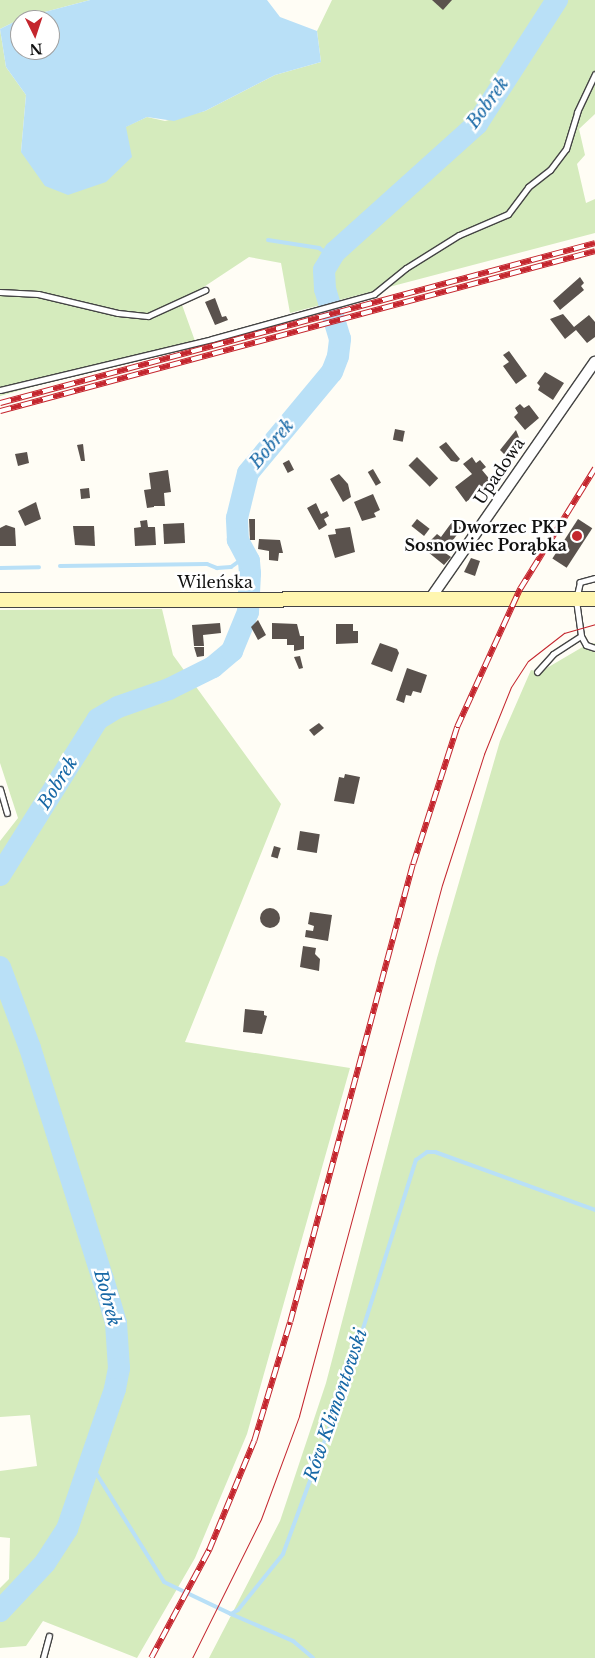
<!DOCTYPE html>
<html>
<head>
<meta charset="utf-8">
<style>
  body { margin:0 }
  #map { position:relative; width:595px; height:1658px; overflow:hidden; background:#fffdf5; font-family:"Libre Baskerville",serif }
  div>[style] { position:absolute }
  .green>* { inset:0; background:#d5ebbd }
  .water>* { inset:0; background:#b9e0f7 }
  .stream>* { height:4px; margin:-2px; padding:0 2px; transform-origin:2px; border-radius:2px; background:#b9e0f7 }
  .river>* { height:22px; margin:-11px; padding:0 11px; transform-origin:11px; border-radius:11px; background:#b9e0f7 }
  .building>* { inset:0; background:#5a524d; transform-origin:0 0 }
  .round { border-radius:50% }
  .roads { filter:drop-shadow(1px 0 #444) drop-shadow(-1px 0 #444) drop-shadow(0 1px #444) drop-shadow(0 -1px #444) }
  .lane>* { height:5px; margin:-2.5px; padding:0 2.5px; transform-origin:2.5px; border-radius:2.5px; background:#fff }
  .street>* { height:10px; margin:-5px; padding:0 5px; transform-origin:5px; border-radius:5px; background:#fff }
  .secondary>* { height:14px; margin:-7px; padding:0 7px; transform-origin:7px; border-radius:7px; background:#fff6b0 }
  .tram>* { height:1px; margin:-0.5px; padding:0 0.5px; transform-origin:0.5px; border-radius:0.5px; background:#c4262e }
  .rail>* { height:5.5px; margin-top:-2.75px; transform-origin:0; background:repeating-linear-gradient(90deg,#fff 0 11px,#c4262e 0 22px); box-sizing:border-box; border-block:1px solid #c4262e }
  .dots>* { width:14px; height:14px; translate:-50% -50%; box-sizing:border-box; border:2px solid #fff; border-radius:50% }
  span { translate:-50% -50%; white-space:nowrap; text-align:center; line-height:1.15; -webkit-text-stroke:5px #fff; paint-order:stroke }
  .street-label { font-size:16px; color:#111 }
  .poi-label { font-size:16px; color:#111; font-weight:700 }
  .right { translate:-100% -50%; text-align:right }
  .water-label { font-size:18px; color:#1768a6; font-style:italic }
  .north { position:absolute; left:10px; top:10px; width:50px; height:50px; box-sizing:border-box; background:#fff; border:1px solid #a0a0a0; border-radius:50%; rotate:176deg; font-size:14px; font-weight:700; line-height:20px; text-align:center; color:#111 }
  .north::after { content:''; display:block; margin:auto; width:18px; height:22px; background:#c4262e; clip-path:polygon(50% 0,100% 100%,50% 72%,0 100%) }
</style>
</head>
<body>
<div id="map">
  <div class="green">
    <div style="clip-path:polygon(0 0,90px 0,22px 18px,0 29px,6px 67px,26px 95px,21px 152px,125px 127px,147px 117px,165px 121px,205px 111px,275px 75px,321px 62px,317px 31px,332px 0,595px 0,595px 114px,579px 129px,585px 155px,577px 164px,586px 203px,595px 199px,595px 233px,290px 313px,281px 263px,249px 257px,181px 302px,195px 341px,0 396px)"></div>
    <div style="clip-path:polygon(162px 609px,173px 655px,281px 804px,185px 1042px,350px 1068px,247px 1434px,195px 1558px,137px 1658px,43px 1621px,26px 1646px,0 1648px,0 1588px,9px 1579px,10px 1538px,0 1537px,0 1471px,37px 1466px,30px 1415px,0 1417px,0 841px,18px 818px,0 763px,0 610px)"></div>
    <div style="clip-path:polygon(595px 643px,595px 1658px,209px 1658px,280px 1521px,326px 1383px,437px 958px,500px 741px,531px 670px,540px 672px,586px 645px)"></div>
  </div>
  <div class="water">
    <div style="clip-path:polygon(evenodd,90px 0,267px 0,280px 17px,317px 31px,321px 62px,275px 75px,205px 111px,174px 121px,147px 117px,126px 127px,132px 157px,106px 182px,68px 195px,45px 186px,21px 152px,26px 95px,6px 67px,0 29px,22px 18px,90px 0,20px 20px,50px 20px,50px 50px,20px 50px,20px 20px)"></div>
  </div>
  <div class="stream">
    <div style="left:268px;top:240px;width:52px;rotate:8.9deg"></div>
    <div style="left:319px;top:248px;width:16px;rotate:35deg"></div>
    <div style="left:60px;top:566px;width:147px;rotate:-0.8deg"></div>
    <div style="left:207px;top:564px;width:11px;rotate:22deg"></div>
    <div style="left:217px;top:568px;width:14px;rotate:-4deg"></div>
    <div style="left:231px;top:567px;width:19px;rotate:-36deg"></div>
    <div style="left:0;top:568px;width:39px;rotate:-1deg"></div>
    <div style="left:87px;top:1468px;width:10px;rotate:29deg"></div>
    <div style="left:96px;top:1473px;width:128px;rotate:58deg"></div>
    <div style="left:164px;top:1582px;width:74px;rotate:25.5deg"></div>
    <div style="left:231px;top:1614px;width:8px;rotate:-30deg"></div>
    <div style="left:238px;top:1610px;width:72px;rotate:-51.2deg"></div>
    <div style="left:283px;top:1554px;width:182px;rotate:-69.8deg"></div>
    <div style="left:346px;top:1383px;width:234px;rotate:-72.6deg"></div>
    <div style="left:416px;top:1160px;width:14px;rotate:-36deg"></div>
    <div style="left:427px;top:1152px;width:8px"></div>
    <div style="left:435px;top:1152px;width:170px;rotate:19.9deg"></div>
    <div style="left:231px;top:1614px;width:68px;rotate:23.5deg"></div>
    <div style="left:293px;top:1641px;width:26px;rotate:40deg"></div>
  </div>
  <div class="river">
    <div style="left:0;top:875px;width:184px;rotate:-57.9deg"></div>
    <div style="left:98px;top:719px;width:23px;rotate:-31deg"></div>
    <div style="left:118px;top:707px;width:54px;rotate:-19.4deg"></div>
    <div style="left:169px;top:689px;width:49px;rotate:-26.6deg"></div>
    <div style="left:213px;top:667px;width:25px;rotate:-40deg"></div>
    <div style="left:232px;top:651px;width:42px;rotate:-67.7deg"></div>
    <div style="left:248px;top:612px;width:39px;rotate:-87deg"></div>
    <div style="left:250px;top:573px;width:12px;rotate:-95deg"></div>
    <div style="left:249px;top:561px;width:24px;rotate:-118deg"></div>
    <div style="left:238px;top:540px;width:22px;rotate:-93deg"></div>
    <div style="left:237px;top:518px;width:46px;rotate:-76.3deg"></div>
    <div style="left:248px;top:473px;width:131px;rotate:-50.3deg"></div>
    <div style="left:332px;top:372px;width:17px;rotate:-69deg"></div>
    <div style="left:338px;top:356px;width:17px;rotate:-83deg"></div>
    <div style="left:340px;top:339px;width:52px;rotate:-106.7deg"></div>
    <div style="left:325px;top:289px;width:19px;rotate:-93deg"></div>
    <div style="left:324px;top:270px;width:21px;rotate:-59deg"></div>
    <div style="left:335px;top:252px;width:191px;rotate:-42deg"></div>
    <div style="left:477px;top:124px;width:148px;rotate:-57.2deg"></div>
    <div style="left:0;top:967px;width:86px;rotate:69.7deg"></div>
    <div style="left:30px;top:1048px;width:242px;rotate:72.5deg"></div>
    <div style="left:103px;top:1279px;width:46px;rotate:73.5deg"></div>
    <div style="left:116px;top:1323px;width:45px;rotate:86.2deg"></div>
    <div style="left:119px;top:1368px;width:21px;rotate:101deg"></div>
    <div style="left:115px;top:1389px;width:148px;rotate:108.9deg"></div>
    <div style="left:67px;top:1529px;width:40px;rotate:122.9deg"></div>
    <div style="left:45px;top:1563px;width:66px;rotate:133.2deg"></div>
  </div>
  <div class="building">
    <div style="clip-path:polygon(432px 0,452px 0,443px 10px)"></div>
    <div style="clip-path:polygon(580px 277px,584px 283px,581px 286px,584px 290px,560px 310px,553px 301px)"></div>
    <div style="clip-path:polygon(215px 298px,222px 317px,226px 316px,228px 320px,215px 325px,205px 302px)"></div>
    <div style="clip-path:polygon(563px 314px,574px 327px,589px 315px,595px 322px,595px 337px,587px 343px,576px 330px,565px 339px,550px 319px)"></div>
    <div style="clip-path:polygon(509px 351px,527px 376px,516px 384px,503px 366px,509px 362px,503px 355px)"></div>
    <div style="clip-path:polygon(545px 372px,564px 383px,553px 400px,538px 390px,540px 386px,537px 383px)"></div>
    <div style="clip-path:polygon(520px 404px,524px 408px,529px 405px,539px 418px,525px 430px,514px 417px,518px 413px,515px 408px)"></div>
    <div style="left:395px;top:429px;width:10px;height:11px;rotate:11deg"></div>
    <div style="clip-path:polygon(516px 430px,520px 440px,506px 456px,500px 450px)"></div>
    <div style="clip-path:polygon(446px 442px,460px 459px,457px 462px,451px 461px,439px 447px)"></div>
    <div style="clip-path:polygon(83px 444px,85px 461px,81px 461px,77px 445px)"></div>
    <div style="clip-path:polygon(27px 452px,29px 463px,18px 466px,15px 454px)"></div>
    <div style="left:417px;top:457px;width:30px;height:12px;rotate:45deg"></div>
    <div style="clip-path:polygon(472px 457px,476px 463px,480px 460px,486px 467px,482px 470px,492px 482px,466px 502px,455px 487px,472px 474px,463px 464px)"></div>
    <div style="left:289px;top:460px;width:11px;height:7px;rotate:63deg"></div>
    <div style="left:373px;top:469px;width:16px;height:6px;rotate:60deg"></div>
    <div style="clip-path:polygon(168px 470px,171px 492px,164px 493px,165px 506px,154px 506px,154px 495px,154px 507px,147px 508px,144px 490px,151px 489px,149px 473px)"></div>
    <div style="clip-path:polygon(339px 474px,348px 484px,351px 497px,343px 502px,330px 479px)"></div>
    <div style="left:89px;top:488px;width:10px;height:9px;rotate:84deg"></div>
    <div style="clip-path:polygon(373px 494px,380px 510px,374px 513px,376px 517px,362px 521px,354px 502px)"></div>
    <div style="clip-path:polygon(36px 502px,41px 519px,25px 526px,18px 511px)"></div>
    <div style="clip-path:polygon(316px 503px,321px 514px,327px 511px,329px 516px,324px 519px,327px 525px,319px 530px,307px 508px)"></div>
    <div style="clip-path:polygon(249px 519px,255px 519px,255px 540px,250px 540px)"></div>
    <div style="left:417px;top:519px;width:16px;height:9px;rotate:38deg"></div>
    <div style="left:578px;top:519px;width:17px;height:47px;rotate:33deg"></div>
    <div style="clip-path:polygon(147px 520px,148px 527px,155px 527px,156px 545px,135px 546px,134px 528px,141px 527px,140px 521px)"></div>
    <div style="clip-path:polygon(452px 522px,462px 528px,444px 552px,451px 557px,444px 565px,423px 548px,437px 534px,441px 537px)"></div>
    <div style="left:184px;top:523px;width:20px;height:21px;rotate:87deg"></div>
    <div style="clip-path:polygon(6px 525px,15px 528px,16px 546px,0 546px,0 528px)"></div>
    <div style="clip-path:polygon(73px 526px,94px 526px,95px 546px,75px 545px)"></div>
    <div style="clip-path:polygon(350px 527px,355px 552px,335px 558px,328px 535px,336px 534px,335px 529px)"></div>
    <div style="clip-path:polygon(259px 539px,280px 540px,283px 553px,279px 553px,278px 561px,269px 560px,269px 551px,258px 549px)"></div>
    <div style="clip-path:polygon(471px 558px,480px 561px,475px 576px,464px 572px)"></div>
    <div style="clip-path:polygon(258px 620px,266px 635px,258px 640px,251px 627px)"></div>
    <div style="clip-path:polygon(220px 623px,221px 633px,203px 635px,204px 646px,194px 646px,192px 625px)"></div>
    <div style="clip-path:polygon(272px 623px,297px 624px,300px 636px,304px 636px,304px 649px,294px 651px,294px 645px,287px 645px,287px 639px,272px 639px)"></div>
    <div style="clip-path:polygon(336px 624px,353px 624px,353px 631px,358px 631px,358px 643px,336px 644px)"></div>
    <div style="clip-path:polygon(380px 643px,397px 649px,399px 653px,392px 672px,371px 664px)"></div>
    <div style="clip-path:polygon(194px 647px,204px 647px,204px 656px,197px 657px)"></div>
    <div style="clip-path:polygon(300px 656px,303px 668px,299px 669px,294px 657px)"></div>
    <div style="clip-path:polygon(407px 668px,427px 675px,421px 693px,413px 691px,411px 696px,406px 695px,404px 703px,396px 700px)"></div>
    <div style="clip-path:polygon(319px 723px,324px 728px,314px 736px,309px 730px)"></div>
    <div style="clip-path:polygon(345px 774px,360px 777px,354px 804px,334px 801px,339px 777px,344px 778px)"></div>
    <div style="left:300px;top:831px;width:20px;height:19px;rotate:9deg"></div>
    <div style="left:274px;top:846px;width:7px;height:11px;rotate:16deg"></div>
    <div class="round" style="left:260px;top:908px;width:20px;height:20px"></div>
    <div style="clip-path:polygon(310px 912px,332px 915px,328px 941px,305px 937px,306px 930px,313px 931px,314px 926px,308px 924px)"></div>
    <div style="clip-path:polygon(303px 946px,316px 948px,315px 954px,320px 959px,319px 971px,300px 967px)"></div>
    <div style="clip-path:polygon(245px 1009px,264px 1011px,264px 1015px,267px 1016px,262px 1034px,243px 1032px)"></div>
  </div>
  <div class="roads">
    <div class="lane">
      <div style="left:0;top:292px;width:38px;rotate:3deg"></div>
      <div style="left:38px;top:294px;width:82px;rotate:13.4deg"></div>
      <div style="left:118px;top:313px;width:30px;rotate:6deg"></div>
      <div style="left:148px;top:316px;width:63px;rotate:-24.5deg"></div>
      <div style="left:0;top:390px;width:218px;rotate:-13.5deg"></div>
      <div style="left:212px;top:339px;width:168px;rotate:-15.5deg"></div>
      <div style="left:374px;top:294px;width:41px;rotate:-39.1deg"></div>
      <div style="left:406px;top:268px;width:62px;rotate:-31.9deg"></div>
      <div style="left:459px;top:235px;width:53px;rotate:-23.2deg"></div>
      <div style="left:508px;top:214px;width:34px;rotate:-53deg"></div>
      <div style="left:528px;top:187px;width:28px;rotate:-38deg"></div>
      <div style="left:550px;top:170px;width:26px;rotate:-53deg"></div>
      <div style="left:566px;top:149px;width:39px;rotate:-73deg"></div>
      <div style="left:577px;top:112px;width:42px;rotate:-64.7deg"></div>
      <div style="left:595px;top:578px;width:16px;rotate:165deg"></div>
      <div style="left:580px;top:582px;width:18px;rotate:103deg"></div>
      <div style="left:576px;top:600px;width:36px;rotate:82deg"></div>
      <div style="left:581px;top:636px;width:10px;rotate:61deg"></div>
      <div style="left:586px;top:645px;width:9px;rotate:18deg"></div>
      <div style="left:537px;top:672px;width:24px;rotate:-48deg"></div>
      <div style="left:553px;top:654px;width:33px;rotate:-33deg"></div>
      <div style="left:0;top:789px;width:25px;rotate:74deg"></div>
      <div style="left:43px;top:1658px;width:23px;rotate:-75deg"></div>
    </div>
    <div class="street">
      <div style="left:430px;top:599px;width:289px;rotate:-55.2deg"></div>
    </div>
    <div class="secondary">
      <div style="left:0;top:600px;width:595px;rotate:-0.1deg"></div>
    </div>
  </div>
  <div class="tram">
    <div style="left:192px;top:1658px;width:155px;rotate:-63.6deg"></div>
    <div style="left:261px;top:1519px;width:110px;rotate:-69.7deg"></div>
    <div style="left:299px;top:1416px;width:550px;rotate:-74.93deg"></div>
    <div style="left:442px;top:885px;width:138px;rotate:-72.2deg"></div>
    <div style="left:484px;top:754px;width:72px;rotate:-68.1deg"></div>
    <div style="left:511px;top:687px;width:31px;rotate:-57deg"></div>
    <div style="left:528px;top:661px;width:46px;rotate:-37.9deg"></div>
    <div style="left:564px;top:633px;width:32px;rotate:-16deg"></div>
  </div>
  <div class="rail">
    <div style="left:0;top:403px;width:616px;rotate:-15.05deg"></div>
    <div style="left:0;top:411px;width:616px;rotate:-15.05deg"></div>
    <div style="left:151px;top:1658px;width:123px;rotate:-61.8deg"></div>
    <div style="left:209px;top:1550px;width:118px;rotate:-67.6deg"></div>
    <div style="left:254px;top:1441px;width:124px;rotate:-73.2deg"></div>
    <div style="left:290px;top:1322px;width:474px;rotate:-75deg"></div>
    <div style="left:413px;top:864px;width:144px;rotate:-72.2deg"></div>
    <div style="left:457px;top:727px;width:152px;rotate:-65.5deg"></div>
    <div style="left:520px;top:589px;width:142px;rotate:-58.2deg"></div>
  </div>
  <div class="dots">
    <div style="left:577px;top:536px;background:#c4262e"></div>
  </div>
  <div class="street-label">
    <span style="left:499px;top:471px;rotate:-56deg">Upadowa</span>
    <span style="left:215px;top:582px">Wileńska</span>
  </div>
  <div class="poi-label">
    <span class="right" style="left:567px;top:536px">Dworzec PKP<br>Sosnowiec Porąbka</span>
  </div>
  <div class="water-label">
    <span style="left:488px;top:103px;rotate:-54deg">Bobrek</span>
    <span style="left:272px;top:444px;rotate:-50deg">Bobrek</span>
    <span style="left:58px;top:783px;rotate:-58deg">Bobrek</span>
    <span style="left:107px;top:1298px;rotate:75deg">Bobrek</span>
    <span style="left:336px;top:1405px;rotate:-71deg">Rów Klimontowski</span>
  </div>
  <div class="north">N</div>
</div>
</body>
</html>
